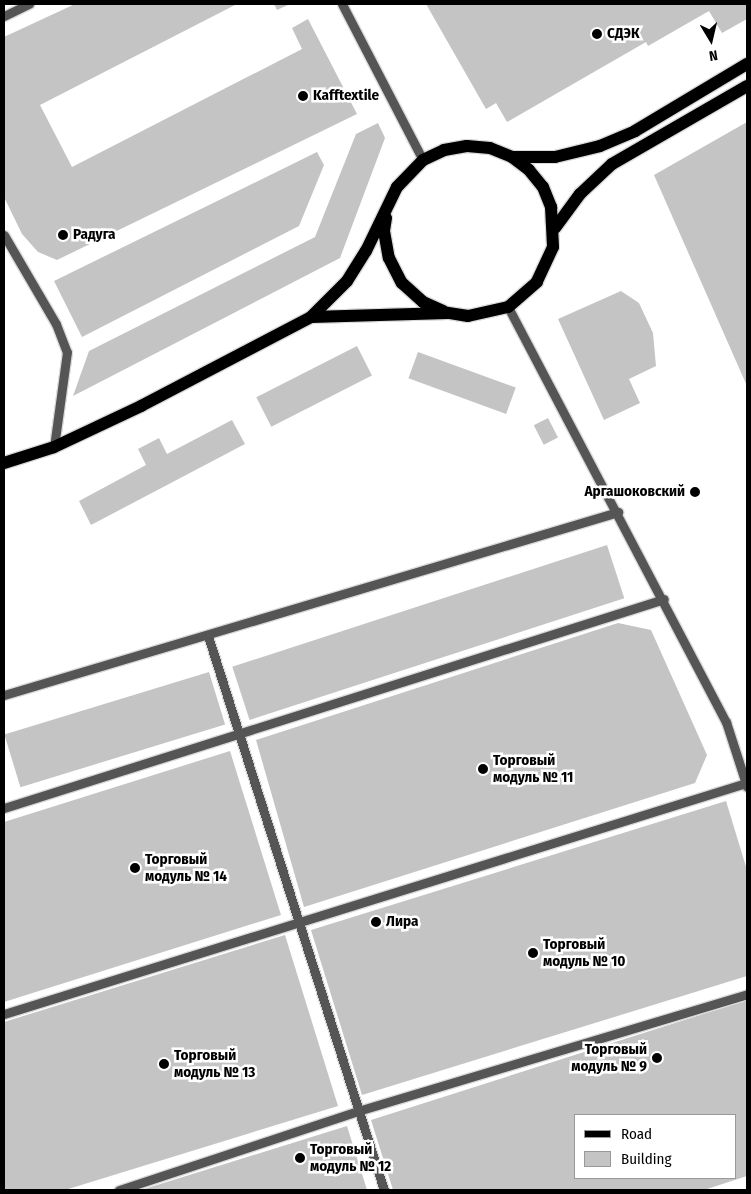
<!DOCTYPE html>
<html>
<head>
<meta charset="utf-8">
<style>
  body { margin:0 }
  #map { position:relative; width:751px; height:1194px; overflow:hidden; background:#fff; font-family:"Fira Sans Condensed",sans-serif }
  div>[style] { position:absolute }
  .building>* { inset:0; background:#c4c4c4; transform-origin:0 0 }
  .roads { filter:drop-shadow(1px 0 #dbdbdb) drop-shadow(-1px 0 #dbdbdb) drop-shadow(0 1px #dbdbdb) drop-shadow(0 -1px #dbdbdb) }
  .service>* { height:9px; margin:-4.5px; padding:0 4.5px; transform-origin:4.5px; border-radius:4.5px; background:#555 }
  .primary>* { height:12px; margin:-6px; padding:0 6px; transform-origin:6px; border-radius:6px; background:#000 }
  .dots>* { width:14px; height:14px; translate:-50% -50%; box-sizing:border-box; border:2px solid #fff; border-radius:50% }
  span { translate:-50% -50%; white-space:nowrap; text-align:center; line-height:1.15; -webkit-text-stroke:5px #fff; paint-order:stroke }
  .poi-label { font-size:15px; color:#000; font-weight:700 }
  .left { translate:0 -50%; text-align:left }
  .right { translate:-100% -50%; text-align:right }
  .frame { position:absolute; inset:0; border:5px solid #000; pointer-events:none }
  .legend { position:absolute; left:574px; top:1114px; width:162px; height:65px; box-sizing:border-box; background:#fff; border:1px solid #999; margin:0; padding:6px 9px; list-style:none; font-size:15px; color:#000 }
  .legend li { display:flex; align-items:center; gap:10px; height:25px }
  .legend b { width:25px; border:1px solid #999 }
  .north { position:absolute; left:686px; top:15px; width:50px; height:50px; -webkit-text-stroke:4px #fff; paint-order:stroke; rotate:171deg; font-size:14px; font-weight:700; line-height:20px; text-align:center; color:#000 }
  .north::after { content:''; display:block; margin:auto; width:18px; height:22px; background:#000; clip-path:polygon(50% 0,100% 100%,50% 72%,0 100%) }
</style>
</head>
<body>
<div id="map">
  <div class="building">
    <div style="clip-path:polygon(75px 4px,237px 4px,40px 105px,72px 167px,302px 49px,292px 28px,308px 19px,357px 114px,57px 260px,38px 252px,22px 234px,4px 197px,4px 37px)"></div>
    <div style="clip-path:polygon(274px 4px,290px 4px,277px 10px)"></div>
    <div style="clip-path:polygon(426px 4px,747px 4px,747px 19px,722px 33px,709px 11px,648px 46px,646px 42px,507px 122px,496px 103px,486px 109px)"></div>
    <div style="clip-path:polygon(747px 122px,747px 386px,654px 175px)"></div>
    <div style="clip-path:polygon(378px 123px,385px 138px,340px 258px,73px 396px,89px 351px,315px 237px,356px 134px)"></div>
    <div style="clip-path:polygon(317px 152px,324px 165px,299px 226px,82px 337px,54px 281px)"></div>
    <div style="clip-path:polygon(621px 291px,639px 303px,653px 333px,656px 366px,629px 379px,640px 403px,604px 420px,558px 319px)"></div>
    <div style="left:357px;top:346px;width:33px;height:113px;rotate:63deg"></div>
    <div style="left:418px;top:352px;width:104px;height:28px;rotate:20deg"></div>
    <div style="left:548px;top:418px;width:22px;height:16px;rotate:63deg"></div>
    <div style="clip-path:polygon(232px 420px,245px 444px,91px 525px,79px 501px,146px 465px,138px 449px,159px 438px,167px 454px)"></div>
    <div style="left:607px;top:545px;width:56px;height:394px;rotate:72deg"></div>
    <div style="clip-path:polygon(618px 623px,651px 630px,707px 755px,695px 783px,304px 907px,256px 740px)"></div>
    <div style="left:209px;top:672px;width:55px;height:214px;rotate:73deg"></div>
    <div style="clip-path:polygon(230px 751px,281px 915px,4px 1002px,4px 822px)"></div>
    <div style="clip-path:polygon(726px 801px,747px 870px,747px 976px,362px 1095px,311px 930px)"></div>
    <div style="clip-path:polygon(285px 935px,338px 1106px,65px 1190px,4px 1190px,4px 1022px)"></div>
    <div style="clip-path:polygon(evenodd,747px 1000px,747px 1176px,704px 1190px,393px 1190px,371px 1120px,747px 1000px,575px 1115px,735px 1115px,735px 1178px,575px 1178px,575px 1115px)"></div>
    <div style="clip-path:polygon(347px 1126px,367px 1190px,141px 1190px)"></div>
  </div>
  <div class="roads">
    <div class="service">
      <div style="left:342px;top:4px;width:176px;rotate:62.6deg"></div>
      <div style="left:4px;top:16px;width:28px;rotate:-26deg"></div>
      <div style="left:4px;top:235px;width:103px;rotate:59.7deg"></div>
      <div style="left:56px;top:324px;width:30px;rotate:69deg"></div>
      <div style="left:67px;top:352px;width:96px;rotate:97.8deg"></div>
      <div style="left:508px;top:307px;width:469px;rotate:62.3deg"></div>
      <div style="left:726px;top:722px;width:68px;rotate:72.1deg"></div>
      <div style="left:208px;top:636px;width:581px;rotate:72.38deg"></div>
      <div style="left:4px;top:695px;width:641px;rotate:-16.6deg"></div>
      <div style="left:4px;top:808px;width:692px;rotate:-17.57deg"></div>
      <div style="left:4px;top:1014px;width:777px;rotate:-17.29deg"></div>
      <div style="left:119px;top:1190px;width:252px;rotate:-18.3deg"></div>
      <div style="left:358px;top:1111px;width:406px;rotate:-16.7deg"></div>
    </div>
    <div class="primary">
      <div style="left:512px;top:157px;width:43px"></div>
      <div style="left:555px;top:157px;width:46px;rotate:-13.7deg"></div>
      <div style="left:600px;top:146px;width:38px;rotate:-23deg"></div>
      <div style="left:635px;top:131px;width:131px;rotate:-30.9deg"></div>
      <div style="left:386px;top:218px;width:13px;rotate:99deg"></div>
      <div style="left:384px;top:231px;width:27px;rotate:80deg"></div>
      <div style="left:389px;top:258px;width:28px;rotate:63deg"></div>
      <div style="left:402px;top:283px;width:28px;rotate:42deg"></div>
      <div style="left:423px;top:302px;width:22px;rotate:24deg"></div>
      <div style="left:555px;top:228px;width:42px;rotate:-53.7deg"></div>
      <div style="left:580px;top:194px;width:44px;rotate:-43.2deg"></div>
      <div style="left:612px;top:164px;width:156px;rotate:-30deg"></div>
      <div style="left:4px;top:463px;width:52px;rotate:-17.7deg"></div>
      <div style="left:54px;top:447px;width:96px;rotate:-25.2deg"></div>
      <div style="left:141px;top:406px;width:192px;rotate:-27.6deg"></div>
      <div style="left:311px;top:317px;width:51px;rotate:-45deg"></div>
      <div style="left:347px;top:281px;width:36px;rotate:-58deg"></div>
      <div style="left:366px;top:251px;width:71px;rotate:-64.2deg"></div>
      <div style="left:397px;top:187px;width:37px;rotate:-46deg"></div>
      <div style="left:423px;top:160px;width:23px;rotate:-25deg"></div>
      <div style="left:444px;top:150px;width:23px;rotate:-10deg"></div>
      <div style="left:467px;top:146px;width:23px;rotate:5deg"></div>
      <div style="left:490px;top:148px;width:24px;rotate:22deg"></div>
      <div style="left:512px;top:157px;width:21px;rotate:37deg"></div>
      <div style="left:529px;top:170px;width:22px;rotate:51deg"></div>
      <div style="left:543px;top:187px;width:22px;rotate:68deg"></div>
      <div style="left:551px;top:207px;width:40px;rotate:87.1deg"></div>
      <div style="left:553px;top:247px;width:38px;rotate:115deg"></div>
      <div style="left:537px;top:282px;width:38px;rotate:139deg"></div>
      <div style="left:508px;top:307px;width:41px;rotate:167.3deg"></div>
      <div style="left:468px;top:316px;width:20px;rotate:-171deg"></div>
      <div style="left:448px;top:313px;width:137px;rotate:178.3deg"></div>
    </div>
  </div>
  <div class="dots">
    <div style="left:597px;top:34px;background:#000"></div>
    <div style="left:303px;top:96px;background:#000"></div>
    <div style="left:63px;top:235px;background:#000"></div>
    <div style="left:695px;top:492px;background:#000"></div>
    <div style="left:483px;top:769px;background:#000"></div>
    <div style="left:135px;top:868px;background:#000"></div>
    <div style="left:376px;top:922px;background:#000"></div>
    <div style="left:533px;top:953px;background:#000"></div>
    <div style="left:657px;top:1058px;background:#000"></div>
    <div style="left:164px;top:1064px;background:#000"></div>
    <div style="left:300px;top:1158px;background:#000"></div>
  </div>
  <div class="poi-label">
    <span class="left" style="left:607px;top:34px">СДЭК</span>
    <span class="left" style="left:313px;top:96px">Kafftextile</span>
    <span class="left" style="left:73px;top:235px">Радуга</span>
    <span class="right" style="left:685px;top:492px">Аргашоковский</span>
    <span class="left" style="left:493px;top:769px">Торговый<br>модуль № 11</span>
    <span class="left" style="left:145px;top:868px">Торговый<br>модуль № 14</span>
    <span class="left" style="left:386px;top:922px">Лира</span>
    <span class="left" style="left:543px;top:953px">Торговый<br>модуль № 10</span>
    <span class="right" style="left:647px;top:1058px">Торговый<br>модуль № 9</span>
    <span class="left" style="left:174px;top:1064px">Торговый<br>модуль № 13</span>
    <span class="left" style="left:310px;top:1158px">Торговый<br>модуль № 12</span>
  </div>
  <div class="frame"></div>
  <ul class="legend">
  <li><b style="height:6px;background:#000"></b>Road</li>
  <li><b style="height:14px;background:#c4c4c4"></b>Building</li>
  </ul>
  <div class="north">N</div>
</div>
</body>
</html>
